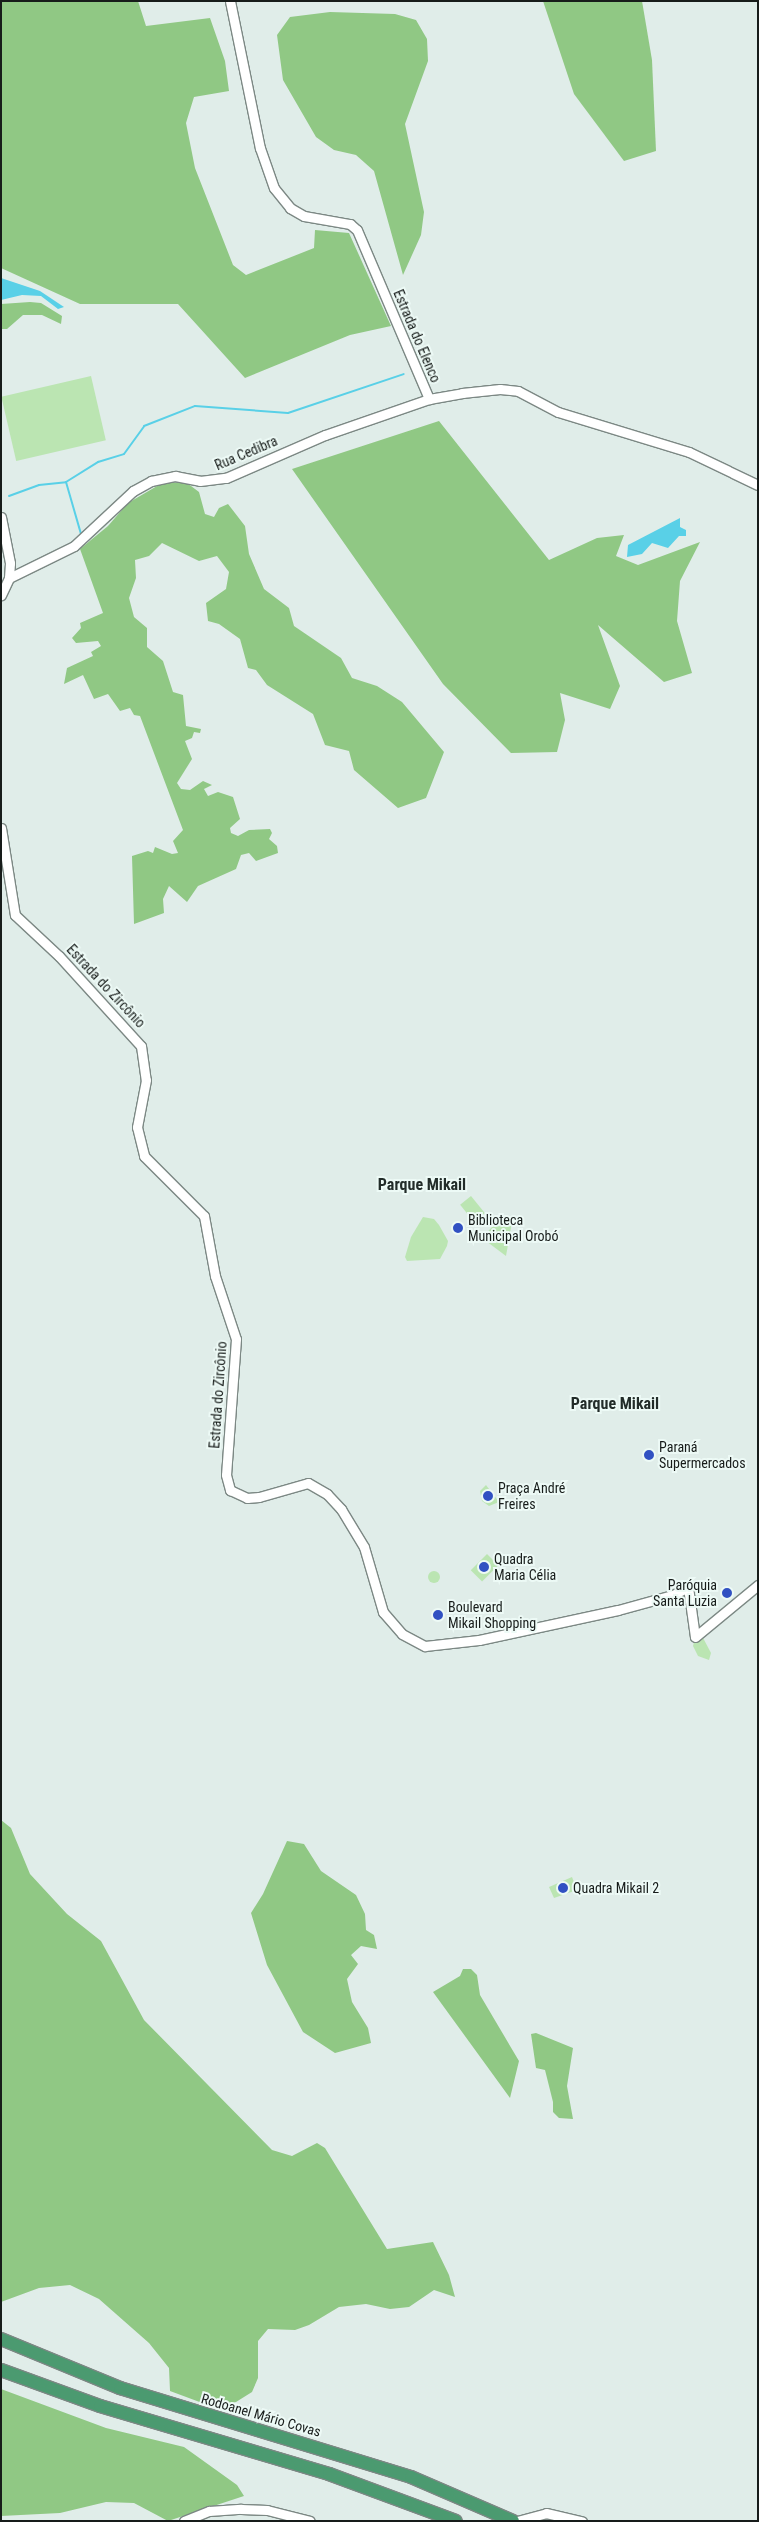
<!DOCTYPE html>
<html>
<head>
<meta charset="utf-8">
<style>
  body { margin:0 }
  #map { position:relative; width:759px; height:2522px; overflow:hidden; background:#e0ede9; font-family:"Roboto Condensed",sans-serif }
  div>[style] { position:absolute }
  .green>* { inset:0; background:#bbe5b2; transform-origin:0 0 }
  .round { border-radius:50% }
  .forest>* { inset:0; background:#90c884 }
  .water>* { inset:0; background:#59d0e7 }
  .stream>* { height:2px; margin:-1px; padding:0 1px; transform-origin:1px; border-radius:1px; background:#59d0e7 }
  .roads { filter:drop-shadow(1px 0 #7c8884) drop-shadow(-1px 0 #7c8884) drop-shadow(0 1px #7c8884) drop-shadow(0 -1px #7c8884) }
  .tertiary>* { height:9px; margin:-4.5px; padding:0 4.5px; transform-origin:4.5px; border-radius:4.5px; background:#fff }
  .motorway>* { height:12px; margin:-6px; padding:0 6px; transform-origin:6px; border-radius:6px; background:#4b9a70 }
  .dots>* { width:14px; height:14px; translate:-50% -50%; box-sizing:border-box; border:2px solid #edfaf6; border-radius:50% }
  span { translate:-50% -50%; white-space:nowrap; text-align:center; line-height:1.15; -webkit-text-stroke:4px #edfaf6; paint-order:stroke }
  .street-label { font-size:14px; color:#171c1a }
  .poi-label { font-size:14px; color:#171c1a }
  .left { translate:0 -50%; text-align:left }
  .right { translate:-100% -50%; text-align:right }
  .quarter-label { font-size:16px; color:#222c29; font-weight:700 }
  .frame { position:absolute; inset:0; border:2px solid #171c1a; pointer-events:none }
</style>
</head>
<body>
<div id="map">
  <div class="green">
    <div style="left:91px;top:376px;width:66px;height:92px;rotate:77deg"></div>
    <div style="left:471px;top:1196px;width:22px;height:14px;rotate:51deg"></div>
    <div style="clip-path:polygon(502px 1216px,512px 1222px,506px 1256px,482px 1238px)"></div>
    <div style="clip-path:polygon(423px 1217px,434px 1219px,439px 1225px,448px 1241px,447px 1246px,440px 1259px,407px 1261px,405px 1257px,411px 1237px)"></div>
    <div style="clip-path:polygon(486px 1485px,499px 1502px,489px 1506px,482px 1501px,480px 1491px)"></div>
    <div style="left:487px;top:1554px;width:16px;height:23px;rotate:45deg"></div>
    <div class="round" style="left:428px;top:1571px;width:12px;height:12px"></div>
    <div style="clip-path:polygon(701px 1634px,711px 1653px,709px 1660px,698px 1656px,693px 1646px,695px 1638px)"></div>
    <div style="clip-path:polygon(572px 1877px,577px 1890px,554px 1898px,549px 1887px)"></div>
  </div>
  <div class="forest">
    <div style="clip-path:polygon(1px 1px,138px 1px,146px 26px,210px 18px,225px 61px,229px 91px,194px 97px,186px 123px,195px 168px,233px 265px,246px 275px,314px 248px,315px 230px,349px 233px,391px 326px,350px 335px,245px 378px,178px 304px,80px 304px,1px 268px)"></div>
    <div style="clip-path:polygon(543px 1px,642px 1px,652px 60px,656px 151px,624px 161px,574px 94px)"></div>
    <div style="clip-path:polygon(330px 12px,395px 14px,416px 20px,427px 39px,428px 61px,405px 124px,424px 212px,421px 235px,403px 275px,374px 171px,356px 155px,334px 150px,316px 137px,283px 80px,277px 35px,290px 17px)"></div>
    <div style="clip-path:polygon(30px 302px,41px 303px,62px 316px,61px 324px,42px 315px,23px 315px,7px 329px,1px 329px,1px 304px)"></div>
    <div style="clip-path:polygon(439px 421px,549px 560px,597px 538px,624px 535px,616px 556px,638px 565px,700px 542px,680px 581px,677px 621px,692px 673px,664px 682px,598px 625px,620px 686px,610px 709px,560px 693px,565px 720px,557px 752px,511px 753px,443px 684px,292px 469px)"></div>
    <div style="clip-path:polygon(164px 482px,187px 483px,199px 492px,205px 514px,214px 517px,219px 508px,228px 504px,245px 526px,249px 554px,264px 589px,289px 608px,294px 626px,341px 658px,352px 678px,377px 686px,402px 702px,444px 752px,426px 798px,398px 808px,354px 770px,349px 751px,325px 745px,313px 714px,267px 685px,256px 670px,248px 668px,240px 639px,219px 624px,208px 621px,206px 603px,226px 589px,229px 572px,217px 556px,199px 561px,162px 543px,149px 556px,135px 560px,136px 578px,129px 598px,134px 617px,147px 628px,147px 647px,163px 661px,173px 692px,183px 695px,186px 726px,201px 729px,200px 733px,194px 732px,192px 738px,185px 741px,192px 759px,177px 783px,181px 789px,190px 790px,203px 781px,212px 785px,204px 789px,208px 796px,218px 792px,233px 797px,240px 819px,230px 828px,231px 833px,238px 836px,249px 830px,270px 829px,272px 833px,269px 839px,277px 846px,278px 853px,256px 861px,249px 853px,241px 855px,236px 869px,198px 886px,187px 902px,169px 886px,163px 899px,164px 913px,134px 924px,132px 856px,148px 851px,153px 853px,155px 847px,172px 854px,178px 853px,173px 841px,183px 830px,140px 716px,134px 715px,130px 708px,120px 711px,108px 694px,94px 699px,83px 675px,64px 684px,67px 668px,93px 656px,91px 652px,101px 646px,98px 641px,76px 643px,72px 638px,81px 628px,80px 623px,103px 613px,80px 549px,108px 526px,128px 503px)"></div>
    <div style="clip-path:polygon(1px 1820px,11px 1828px,30px 1874px,67px 1914px,101px 1941px,144px 2020px,272px 2150px,292px 2156px,317px 2143px,325px 2148px,387px 2249px,433px 2242px,449px 2275px,455px 2297px,434px 2290px,409px 2307px,390px 2309px,366px 2304px,339px 2307px,309px 2325px,295px 2330px,268px 2329px,258px 2341px,258px 2378px,252px 2392px,236px 2402px,224px 2405px,205px 2404px,170px 2391px,169px 2368px,149px 2343px,99px 2299px,70px 2285px,39px 2288px,1px 2302px)"></div>
    <div style="clip-path:polygon(287px 1841px,304px 1844px,321px 1871px,356px 1895px,365px 1914px,366px 1930px,374px 1935px,377px 1949px,361px 1946px,351px 1955px,358px 1964px,347px 1979px,352px 2002px,368px 2028px,371px 2043px,335px 2053px,303px 2032px,267px 1965px,251px 1913px,263px 1894px)"></div>
    <div style="clip-path:polygon(463px 1969px,471px 1969px,477px 1975px,480px 1995px,519px 2061px,510px 2098px,433px 1992px,460px 1976px)"></div>
    <div style="clip-path:polygon(536px 2033px,573px 2048px,567px 2086px,573px 2119px,559px 2118px,553px 2112px,553px 2102px,545px 2070px,536px 2068px,531px 2034px)"></div>
    <div style="clip-path:polygon(1px 2389px,106px 2428px,184px 2447px,237px 2485px,244px 2496px,168px 2521px,134px 2503px,106px 2502px,60px 2513px,1px 2516px)"></div>
  </div>
  <div class="water">
    <div style="clip-path:polygon(1px 278px,40px 291px,64px 307px,58px 309px,41px 296px,22px 295px,1px 300px)"></div>
    <div style="clip-path:polygon(680px 518px,680px 527px,686px 530px,686px 536px,679px 536px,668px 548px,652px 543px,642px 554px,627px 557px,628px 545px)"></div>
  </div>
  <div class="stream">
    <div style="left:66px;top:482px;width:54px;rotate:73.9deg"></div>
    <div style="left:9px;top:496px;width:32px;rotate:-20deg"></div>
    <div style="left:39px;top:485px;width:27px;rotate:-6deg"></div>
    <div style="left:66px;top:482px;width:38px;rotate:-32deg"></div>
    <div style="left:98px;top:462px;width:27px;rotate:-17deg"></div>
    <div style="left:124px;top:454px;width:34px;rotate:-54deg"></div>
    <div style="left:144px;top:426px;width:55px;rotate:-21.4deg"></div>
    <div style="left:195px;top:406px;width:93px;rotate:4.3deg"></div>
    <div style="left:288px;top:413px;width:122px;rotate:-18.6deg"></div>
  </div>
  <div class="roads">
    <div class="tertiary">
      <div style="left:230px;top:1px;width:150px;rotate:78.5deg"></div>
      <div style="left:260px;top:148px;width:42px;rotate:70.7deg"></div>
      <div style="left:274px;top:188px;width:26px;rotate:51deg"></div>
      <div style="left:290px;top:208px;width:16px;rotate:30deg"></div>
      <div style="left:304px;top:216px;width:47px;rotate:9.9deg"></div>
      <div style="left:350px;top:224px;width:9px;rotate:41deg"></div>
      <div style="left:357px;top:230px;width:184px;rotate:66.9deg"></div>
      <div style="left:1px;top:517px;width:47px;rotate:78.9deg"></div>
      <div style="left:10px;top:563px;width:15px;rotate:94deg"></div>
      <div style="left:9px;top:578px;width:19px;rotate:115deg"></div>
      <div style="left:9px;top:578px;width:72px;rotate:-26.2deg"></div>
      <div style="left:74px;top:546px;width:81px;rotate:-43deg"></div>
      <div style="left:133px;top:491px;width:21px;rotate:-29deg"></div>
      <div style="left:151px;top:481px;width:25px;rotate:-12deg"></div>
      <div style="left:175px;top:476px;width:25px;rotate:11deg"></div>
      <div style="left:200px;top:481px;width:26px;rotate:-7deg"></div>
      <div style="left:226px;top:478px;width:108px;rotate:-23.5deg"></div>
      <div style="left:325px;top:435px;width:110px;rotate:-19.1deg"></div>
      <div style="left:429px;top:399px;width:34px;rotate:-10deg"></div>
      <div style="left:462px;top:393px;width:38px;rotate:-6deg"></div>
      <div style="left:500px;top:389px;width:18px;rotate:6deg"></div>
      <div style="left:518px;top:391px;width:45px;rotate:27.7deg"></div>
      <div style="left:558px;top:412px;width:137px;rotate:17deg"></div>
      <div style="left:689px;top:452px;width:76px;rotate:25.6deg"></div>
      <div style="left:1px;top:828px;width:88px;rotate:80.9deg"></div>
      <div style="left:15px;top:915px;width:60px;rotate:43deg"></div>
      <div style="left:59px;top:956px;width:122px;rotate:47.7deg"></div>
      <div style="left:141px;top:1046px;width:34px;rotate:82deg"></div>
      <div style="left:146px;top:1080px;width:48px;rotate:100.8deg"></div>
      <div style="left:137px;top:1127px;width:30px;rotate:76deg"></div>
      <div style="left:144px;top:1156px;width:85px;rotate:45deg"></div>
      <div style="left:204px;top:1216px;width:61px;rotate:79.6deg"></div>
      <div style="left:215px;top:1276px;width:66px;rotate:71.6deg"></div>
      <div style="left:236px;top:1339px;width:136px;rotate:94.2deg"></div>
      <div style="left:226px;top:1475px;width:16px;rotate:75deg"></div>
      <div style="left:230px;top:1490px;width:19px;rotate:25deg"></div>
      <div style="left:247px;top:1498px;width:12px;rotate:-5deg"></div>
      <div style="left:259px;top:1497px;width:51px;rotate:-15.9deg"></div>
      <div style="left:308px;top:1483px;width:22px;rotate:30deg"></div>
      <div style="left:327px;top:1494px;width:21px;rotate:47deg"></div>
      <div style="left:341px;top:1509px;width:44px;rotate:58.8deg"></div>
      <div style="left:364px;top:1547px;width:68px;rotate:73.7deg"></div>
      <div style="left:383px;top:1612px;width:29px;rotate:49deg"></div>
      <div style="left:402px;top:1634px;width:26px;rotate:28deg"></div>
      <div style="left:425px;top:1646px;width:54px;rotate:-6.3deg"></div>
      <div style="left:479px;top:1640px;width:142px;rotate:-12.2deg"></div>
      <div style="left:618px;top:1610px;width:57px;rotate:-15.3deg"></div>
      <div style="left:673px;top:1595px;width:17px;rotate:-28deg"></div>
      <div style="left:688px;top:1587px;width:50px;rotate:82deg"></div>
      <div style="left:695px;top:1637px;width:82px;rotate:-39.5deg"></div>
      <div style="left:184px;top:2521px;width:27px;rotate:-22deg"></div>
      <div style="left:209px;top:2511px;width:32px;rotate:-4deg"></div>
      <div style="left:241px;top:2509px;width:26px;rotate:2deg"></div>
      <div style="left:267px;top:2510px;width:44px;rotate:14.3deg"></div>
      <div style="left:517px;top:2521px;width:30px;rotate:-15deg"></div>
      <div style="left:546px;top:2513px;width:37px;rotate:13deg"></div>
    </div>
    <div class="motorway">
      <div style="left:1px;top:2339px;width:129px;rotate:22.4deg"></div>
      <div style="left:120px;top:2388px;width:304px;rotate:17deg"></div>
      <div style="left:411px;top:2477px;width:111px;rotate:23.3deg"></div>
      <div style="left:1px;top:2370px;width:105px;rotate:20deg"></div>
      <div style="left:100px;top:2406px;width:239px;rotate:16.5deg"></div>
      <div style="left:329px;top:2474px;width:135px;rotate:20.3deg"></div>
    </div>
  </div>
  <div class="dots">
    <div style="left:458px;top:1228px;background:#3151c2"></div>
    <div style="left:649px;top:1455px;background:#3151c2"></div>
    <div style="left:488px;top:1496px;background:#3151c2"></div>
    <div style="left:484px;top:1567px;background:#3151c2"></div>
    <div style="left:727px;top:1593px;background:#3151c2"></div>
    <div style="left:438px;top:1615px;background:#3151c2"></div>
    <div style="left:563px;top:1888px;background:#3151c2"></div>
  </div>
  <div class="street-label">
    <span style="left:417px;top:336px;rotate:67deg">Estrada do Elenco</span>
    <span style="left:246px;top:453px;rotate:-23deg">Rua Cedibra</span>
    <span style="left:106px;top:986px;rotate:47deg">Estrada do Zircônio</span>
    <span style="left:218px;top:1395px;rotate:-86deg">Estrada do Zircônio</span>
    <span style="left:261px;top:2415px;rotate:16deg">Rodoanel Mário Covas</span>
  </div>
  <div class="poi-label">
    <span class="left" style="left:468px;top:1228px">Biblioteca<br>Municipal Orobó</span>
    <span class="left" style="left:659px;top:1455px">Paraná<br>Supermercados</span>
    <span class="left" style="left:498px;top:1496px">Praça André<br>Freires</span>
    <span class="left" style="left:494px;top:1567px">Quadra<br>Maria Célia</span>
    <span class="right" style="left:717px;top:1593px">Paróquia<br>Santa Luzia</span>
    <span class="left" style="left:448px;top:1615px">Boulevard<br>Mikail Shopping</span>
    <span class="left" style="left:573px;top:1888px">Quadra Mikail 2</span>
  </div>
  <div class="quarter-label">
    <span style="left:422px;top:1185px">Parque Mikail</span>
    <span style="left:615px;top:1404px">Parque Mikail</span>
  </div>
  <div class="frame"></div>
</div>
</body>
</html>
